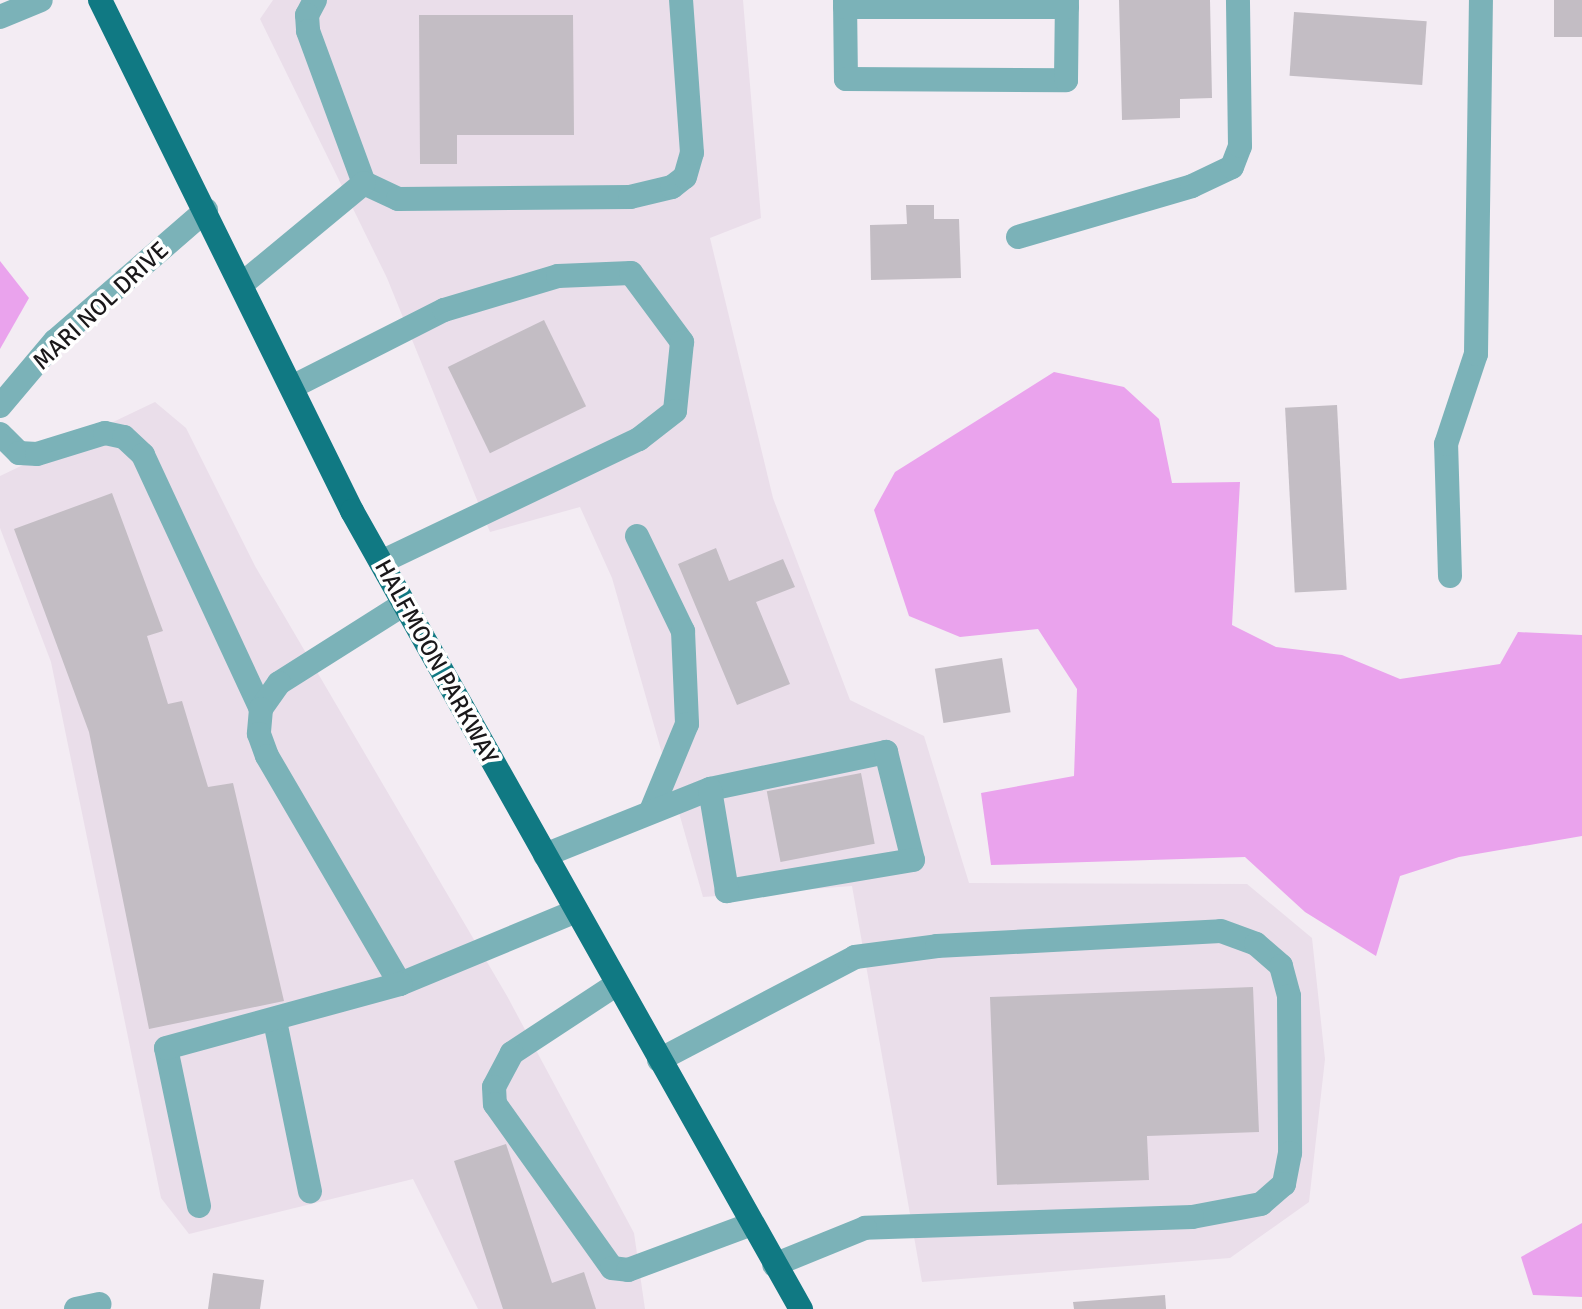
<!DOCTYPE html>
<html>
<head>
<meta charset="utf-8">
<style>
  body { margin:0 }
  #map { position:relative; width:1582px; height:1309px; overflow:hidden; background:#f3ecf3; font-family:Signika,sans-serif }
  div>[style] { position:absolute }
  .built>* { inset:0; background:#eadeea }
  .forest>* { inset:0; background:#eaa3ed }
  .building>* { inset:0; background:#c3bdc4; transform-origin:0 0 }
  .service>* { height:24px; margin:-12px; padding:0 12px; transform-origin:12px; border-radius:12px; background:#7bb2b8 }
  .minor>* { height:24px; margin:-12px; padding:0 12px; transform-origin:12px; border-radius:12px; background:#7bb2b8 }
  .tertiary>* { height:24px; margin:-12px; padding:0 12px; transform-origin:12px; border-radius:12px; background:#7bb2b8 }
  .primary>* { height:24px; margin:-12px; padding:0 12px; transform-origin:12px; border-radius:12px; background:#107983 }
  span { translate:-50% -50%; white-space:nowrap; text-align:center; line-height:1.15; -webkit-text-stroke:7px #fff; paint-order:stroke }
  .street-label { font-size:24px; color:#1a181a }
</style>
</head>
<body>
<div id="map">
  <div class="built">
    <div style="clip-path:polygon(273px 0,743px 0,761px 218px,710px 238px,773px 498px,850px 700px,924px 736px,969px 883px,1247px 884px,1312px 938px,1325px 1059px,1309px 1202px,1230px 1258px,922px 1282px,852px 886px,703px 897px,612px 578px,580px 507px,490px 532px,387px 278px,260px 19px)"></div>
    <div style="clip-path:polygon(155px 402px,186px 428px,255px 566px,507px 996px,634px 1233px,645px 1309px,478px 1309px,413px 1179px,189px 1234px,161px 1198px,51px 662px,0 528px,0 476px)"></div>
  </div>
  <div class="forest">
    <div style="clip-path:polygon(0 261px,29px 298px,0 349px)"></div>
    <div style="clip-path:polygon(1054px 372px,1124px 387px,1159px 419px,1172px 483px,1240px 482px,1232px 625px,1276px 647px,1342px 655px,1400px 679px,1500px 664px,1518px 632px,1582px 635px,1582px 836px,1459px 857px,1400px 876px,1376px 956px,1305px 912px,1245px 857px,991px 865px,981px 793px,1074px 776px,1077px 689px,1038px 629px,960px 637px,909px 616px,874px 510px,895px 472px)"></div>
    <div style="clip-path:polygon(1582px 1223px,1582px 1297px,1533px 1295px,1521px 1257px)"></div>
  </div>
  <div class="building">
    <div style="clip-path:polygon(1119px 0,1210px 0,1212px 98px,1180px 99px,1180px 118px,1122px 120px)"></div>
    <div style="left:1554px;top:0;width:28px;height:37px"></div>
    <div style="left:1294px;top:12px;width:133px;height:64px;rotate:4deg"></div>
    <div style="clip-path:polygon(419px 15px,573px 15px,574px 135px,457px 135px,457px 164px,420px 164px)"></div>
    <div style="clip-path:polygon(906px 205px,934px 205px,934px 219px,959px 219px,961px 278px,871px 280px,870px 225px,907px 224px)"></div>
    <div style="left:544px;top:320px;width:96px;height:107px;rotate:64deg"></div>
    <div style="left:1337px;top:405px;width:185px;height:52px;rotate:87deg"></div>
    <div style="clip-path:polygon(112px 493px,163px 631px,147px 636px,168px 704px,182px 701px,208px 787px,233px 783px,284px 1001px,149px 1029px,89px 732px,14px 529px)"></div>
    <div style="clip-path:polygon(716px 548px,729px 581px,783px 559px,795px 587px,756px 602px,790px 684px,737px 705px,678px 564px)"></div>
    <div style="left:1002px;top:658px;width:55px;height:68px;rotate:81deg"></div>
    <div style="left:861px;top:773px;width:72px;height:96px;rotate:79deg"></div>
    <div style="clip-path:polygon(1253px 987px,1259px 1132px,1147px 1136px,1149px 1180px,997px 1185px,990px 997px)"></div>
    <div style="clip-path:polygon(506px 1144px,552px 1283px,584px 1272px,596px 1309px,503px 1309px,454px 1161px)"></div>
    <div style="clip-path:polygon(213px 1273px,264px 1280px,260px 1309px,208px 1309px)"></div>
    <div style="clip-path:polygon(1165px 1295px,1166px 1309px,1074px 1309px,1073px 1302px)"></div>
  </div>
  <div class="service">
    <div style="left:315px;top:0;width:17px;rotate:118deg"></div>
    <div style="left:307px;top:15px;width:16px;rotate:86deg"></div>
    <div style="left:308px;top:31px;width:162px;rotate:69.8deg"></div>
    <div style="left:364px;top:183px;width:38px;rotate:25deg"></div>
    <div style="left:398px;top:199px;width:232px;rotate:-0.5deg"></div>
    <div style="left:630px;top:197px;width:43px;rotate:-13.4deg"></div>
    <div style="left:672px;top:187px;width:16px;rotate:-38deg"></div>
    <div style="left:685px;top:177px;width:25px;rotate:-74deg"></div>
    <div style="left:692px;top:153px;width:153px;rotate:-94.1deg"></div>
    <div style="left:845px;top:0;width:79px;rotate:89.3deg"></div>
    <div style="left:846px;top:79px;width:220px;rotate:0.3deg"></div>
    <div style="left:1066px;top:80px;width:80px;rotate:-89.3deg"></div>
    <div style="left:845px;top:7px;width:222px"></div>
    <div style="left:1018px;top:237px;width:181px;rotate:-16.3deg"></div>
    <div style="left:1192px;top:186px;width:44px;rotate:-25.4deg"></div>
    <div style="left:1232px;top:167px;width:22px;rotate:-69deg"></div>
    <div style="left:1240px;top:146px;width:146px;rotate:-90.8deg"></div>
    <div style="left:242px;top:284px;width:158px;rotate:-39.6deg"></div>
    <div style="left:292px;top:387px;width:170px;rotate:-26.9deg"></div>
    <div style="left:444px;top:310px;width:119px;rotate:-16.6deg"></div>
    <div style="left:558px;top:276px;width:73px;rotate:-2.4deg"></div>
    <div style="left:631px;top:273px;width:86px;rotate:53.5deg"></div>
    <div style="left:682px;top:342px;width:69px;rotate:95.8deg"></div>
    <div style="left:675px;top:411px;width:46px;rotate:142.1deg"></div>
    <div style="left:639px;top:439px;width:286px;rotate:154.5deg"></div>
    <div style="left:0;top:434px;width:27px;rotate:45deg"></div>
    <div style="left:19px;top:453px;width:18px;rotate:3deg"></div>
    <div style="left:37px;top:454px;width:71px;rotate:-17.2deg"></div>
    <div style="left:105px;top:433px;width:19px;rotate:12deg"></div>
    <div style="left:124px;top:437px;width:26px;rotate:43deg"></div>
    <div style="left:143px;top:455px;width:280px;rotate:65.1deg"></div>
    <div style="left:637px;top:536px;width:106px;rotate:64.2deg"></div>
    <div style="left:683px;top:631px;width:93px;rotate:87.5deg"></div>
    <div style="left:687px;top:724px;width:94px;rotate:112.5deg"></div>
    <div style="left:1450px;top:576px;width:132px;rotate:-91.7deg"></div>
    <div style="left:1446px;top:444px;width:95px;rotate:-71.6deg"></div>
    <div style="left:1476px;top:354px;width:354px;rotate:-89.2deg"></div>
    <div style="left:404px;top:604px;width:148px;rotate:147.7deg"></div>
    <div style="left:279px;top:683px;width:32px;rotate:125deg"></div>
    <div style="left:261px;top:709px;width:25px;rotate:95deg"></div>
    <div style="left:259px;top:734px;width:23px;rotate:70deg"></div>
    <div style="left:267px;top:756px;width:264px;rotate:59.7deg"></div>
    <div style="left:400px;top:984px;width:191px;rotate:-22.5deg"></div>
    <div style="left:545px;top:855px;width:178px;rotate:-21.8deg"></div>
    <div style="left:710px;top:789px;width:180px;rotate:-11.9deg"></div>
    <div style="left:886px;top:752px;width:111px;rotate:76deg"></div>
    <div style="left:913px;top:860px;width:189px;rotate:170.5deg"></div>
    <div style="left:727px;top:891px;width:103px;rotate:-99.5deg"></div>
    <div style="left:617px;top:984px;width:126px;rotate:146.7deg"></div>
    <div style="left:512px;top:1053px;width:38px;rotate:118deg"></div>
    <div style="left:494px;top:1087px;width:17px;rotate:87deg"></div>
    <div style="left:495px;top:1104px;width:201px;rotate:54.5deg"></div>
    <div style="left:612px;top:1268px;width:16px;rotate:7deg"></div>
    <div style="left:628px;top:1270px;width:132px;rotate:-20.4deg"></div>
    <div style="left:275px;top:1021px;width:174px;rotate:78.4deg"></div>
    <div style="left:659px;top:1060px;width:221px;rotate:-27.7deg"></div>
    <div style="left:855px;top:957px;width:83px;rotate:-7.6deg"></div>
    <div style="left:937px;top:946px;width:284px;rotate:-3deg"></div>
    <div style="left:1221px;top:931px;width:37px;rotate:20deg"></div>
    <div style="left:1256px;top:944px;width:33px;rotate:41deg"></div>
    <div style="left:1281px;top:966px;width:31px;rotate:75deg"></div>
    <div style="left:1289px;top:996px;width:157px;rotate:89.6deg"></div>
    <div style="left:1290px;top:1153px;width:32px;rotate:101deg"></div>
    <div style="left:1284px;top:1184px;width:30px;rotate:139deg"></div>
    <div style="left:1261px;top:1204px;width:70px;rotate:169.3deg"></div>
    <div style="left:1192px;top:1217px;width:327px;rotate:178.1deg"></div>
    <div style="left:865px;top:1228px;width:98px;rotate:157.9deg"></div>
    <div style="left:199px;top:1206px;width:161px;rotate:-101.8deg"></div>
    <div style="left:166px;top:1048px;width:243px;rotate:-15.3deg"></div>
  </div>
  <div class="minor">
    <div style="left:0;top:406px;width:85px;rotate:-49.8deg"></div>
    <div style="left:55px;top:341px;width:200px;rotate:-40.9deg"></div>
    <div style="left:76px;top:1309px;width:24px;rotate:-12deg"></div>
  </div>
  <div class="tertiary">
    <div style="left:0;top:17px;width:44px;rotate:-22.5deg"></div>
  </div>
  <div class="primary">
    <div style="left:100px;top:0;width:570px;rotate:63.75deg"></div>
    <div style="left:352px;top:511px;width:916px;rotate:60.64deg"></div>
  </div>
  <div class="street-label">
    <span style="left:101px;top:306px;rotate:-43deg">MARI NOL DRIVE</span>
    <span style="left:436px;top:662px;rotate:61deg">HALFMOON PARKWAY</span>
  </div>
</div>
</body>
</html>
